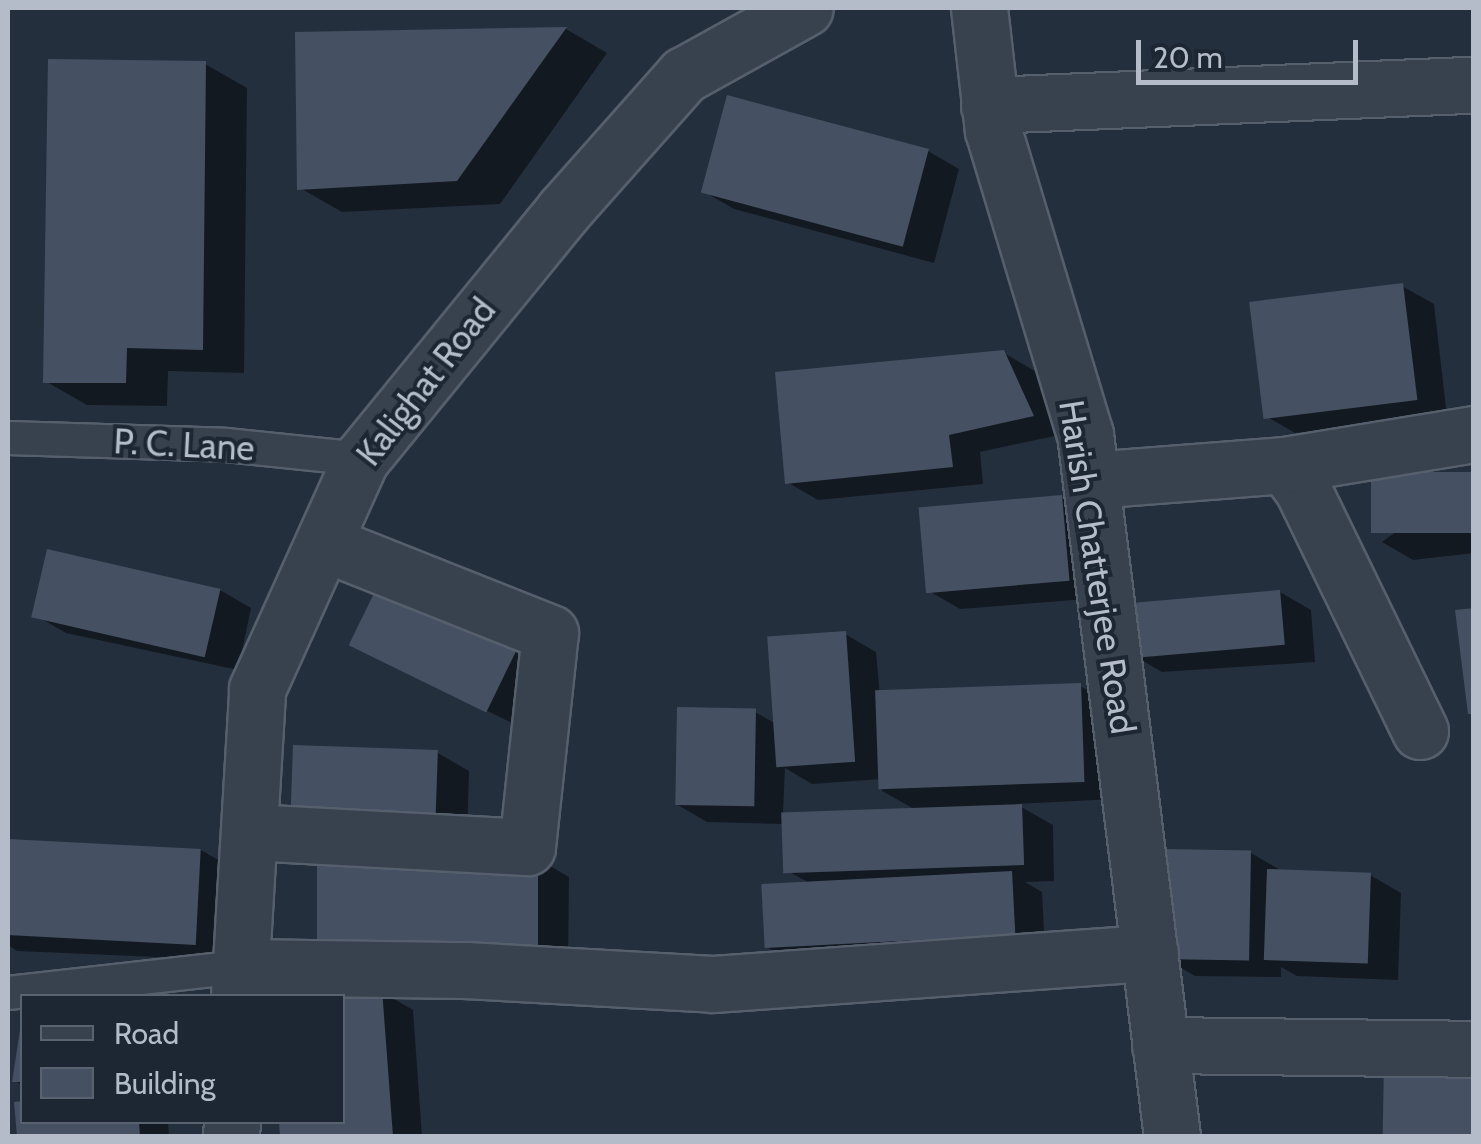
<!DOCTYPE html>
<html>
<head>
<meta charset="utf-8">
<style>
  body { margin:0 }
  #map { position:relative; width:1481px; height:1144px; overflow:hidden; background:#242f3e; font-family:Cabin,sans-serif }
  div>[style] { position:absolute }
  .shadow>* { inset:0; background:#0007; transform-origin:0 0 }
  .building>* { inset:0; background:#455162; transform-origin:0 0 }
  .roads { filter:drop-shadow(2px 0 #565f6c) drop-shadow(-2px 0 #565f6c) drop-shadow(0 2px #565f6c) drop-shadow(0 -2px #565f6c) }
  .lane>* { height:32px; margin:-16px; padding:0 16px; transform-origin:16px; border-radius:16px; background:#38414e }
  .street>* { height:55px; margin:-27.5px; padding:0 27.5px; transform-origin:27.5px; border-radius:27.5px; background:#38414e }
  span { translate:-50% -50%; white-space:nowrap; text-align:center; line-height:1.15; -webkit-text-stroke:8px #1d2633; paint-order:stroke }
  .street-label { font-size:35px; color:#b4bcc9 }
  .frame { position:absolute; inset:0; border:10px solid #b4bcc9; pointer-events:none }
  .legend { position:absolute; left:20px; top:994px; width:325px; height:130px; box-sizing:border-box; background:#1d2633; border:2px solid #59626f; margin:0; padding:12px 18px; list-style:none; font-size:30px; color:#b4bcc9 }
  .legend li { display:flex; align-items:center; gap:20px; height:50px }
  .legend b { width:50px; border:2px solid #59626f }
  .scale { position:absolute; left:1136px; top:40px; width:222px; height:45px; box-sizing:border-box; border:5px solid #b4bcc9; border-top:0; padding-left:12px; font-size:30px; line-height:35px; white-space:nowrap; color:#b4bcc9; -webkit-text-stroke:8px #1d2633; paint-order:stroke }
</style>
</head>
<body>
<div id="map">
  <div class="shadow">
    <div style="clip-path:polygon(566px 29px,607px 53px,500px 204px,342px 212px,300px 188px,297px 34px)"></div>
    <div style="clip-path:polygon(205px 64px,247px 88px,244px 373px,168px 371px,167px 406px,87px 405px,45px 381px)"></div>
    <div style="clip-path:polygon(928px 151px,959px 169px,934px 263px,734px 209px,703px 191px)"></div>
    <div style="clip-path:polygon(1402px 286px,1434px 304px,1447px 417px,1295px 433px,1264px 415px)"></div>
    <div style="clip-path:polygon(1004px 353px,1035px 371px,1064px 434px,980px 452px,983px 484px,818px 500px,787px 482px)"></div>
    <div style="clip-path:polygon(1474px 475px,1474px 553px,1413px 560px,1382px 542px)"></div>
    <div style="clip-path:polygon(1062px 498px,1093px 516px,1100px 598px,960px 609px,929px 591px)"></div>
    <div style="left:383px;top:581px;width:186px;height:71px;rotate:26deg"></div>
    <div style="clip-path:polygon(220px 590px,251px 608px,238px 670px,66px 633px,35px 615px)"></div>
    <div style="clip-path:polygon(1280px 592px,1311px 610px,1315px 662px,1162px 672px,1131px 654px)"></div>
    <div style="clip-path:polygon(evenodd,845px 634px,876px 652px,880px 696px,1080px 686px,1111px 704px,1115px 799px,1016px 804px,1053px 825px,1054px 881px,1025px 882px,1042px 892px,1045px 952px,799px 966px,768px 948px,813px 885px,784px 869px,784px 824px,707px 822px,676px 804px,755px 712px,778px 725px,845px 634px,785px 768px,812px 784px,882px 779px,882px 791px,916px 810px,783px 813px,785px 768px)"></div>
    <div style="clip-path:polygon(438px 753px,469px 771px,467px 836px,324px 831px)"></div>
    <div style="clip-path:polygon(8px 842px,201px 850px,232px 868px,227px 960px,17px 951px,8px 945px)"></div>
    <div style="clip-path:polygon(1251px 853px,1282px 871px,1370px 875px,1401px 893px,1398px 980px,1297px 976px,1281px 967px,1281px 977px,1195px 976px,1164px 958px)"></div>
    <div style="clip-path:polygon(538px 859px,569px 877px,568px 964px,350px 965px)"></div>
    <div style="clip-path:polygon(382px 992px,413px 1010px,422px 1136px,282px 1136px,281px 1122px,342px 1122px,342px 996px,321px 996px)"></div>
    <div style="clip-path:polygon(22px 1032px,22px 1085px,15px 1081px)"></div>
    <div style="clip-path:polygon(17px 1104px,22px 1104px,22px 1122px,168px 1122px,169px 1136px,19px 1136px)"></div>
  </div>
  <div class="building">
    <div style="clip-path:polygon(567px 27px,457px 181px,297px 190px,295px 32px)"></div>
    <div style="clip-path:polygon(48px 59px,206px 61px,203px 350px,127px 348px,126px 383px,43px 383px)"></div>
    <div style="left:727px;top:95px;width:209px;height:101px;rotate:15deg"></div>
    <div style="left:1403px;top:283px;width:118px;height:155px;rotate:83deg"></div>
    <div style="clip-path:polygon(1004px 350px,1034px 416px,949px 435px,953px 467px,785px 484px,775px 372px)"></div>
    <div style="left:1474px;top:472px;width:61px;height:103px;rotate:90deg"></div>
    <div style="left:1062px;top:495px;width:86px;height:144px;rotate:85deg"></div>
    <div style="left:47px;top:549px;width:178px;height:70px;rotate:13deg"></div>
    <div style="left:382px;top:577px;width:153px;height:76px;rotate:26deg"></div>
    <div style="left:1280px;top:590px;width:55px;height:155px;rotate:85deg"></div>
    <div style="clip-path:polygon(1474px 608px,1474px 714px,1468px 714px,1455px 610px)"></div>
    <div style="left:846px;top:631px;width:131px;height:79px;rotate:86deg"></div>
    <div style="left:1081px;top:683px;width:99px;height:206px;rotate:88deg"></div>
    <div style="left:677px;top:707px;width:79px;height:98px;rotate:1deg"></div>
    <div style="left:293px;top:745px;width:145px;height:69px;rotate:2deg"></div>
    <div style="left:1022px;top:804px;width:61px;height:241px;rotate:88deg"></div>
    <div style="left:8px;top:839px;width:193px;height:96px;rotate:3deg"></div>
    <div style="left:1162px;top:849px;width:89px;height:110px;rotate:1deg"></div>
    <div style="left:317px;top:855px;width:221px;height:93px"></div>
    <div style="left:1267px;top:869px;width:104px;height:91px;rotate:2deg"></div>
    <div style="left:1012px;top:871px;width:64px;height:251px;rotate:87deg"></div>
    <div style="clip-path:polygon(382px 989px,393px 1136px,280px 1136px,279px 1122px,342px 1122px,342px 996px,326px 994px)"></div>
    <div style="clip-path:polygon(20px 1030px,22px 1082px,12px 1082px)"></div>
    <div style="left:1384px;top:1060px;width:90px;height:76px;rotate:1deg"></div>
    <div style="clip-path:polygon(22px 1101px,22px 1122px,139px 1122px,140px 1136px,17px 1136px,14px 1102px)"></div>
  </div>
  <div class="roads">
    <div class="lane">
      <div style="left:8px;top:438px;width:218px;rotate:1.8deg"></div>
      <div style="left:226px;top:445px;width:136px;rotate:5.9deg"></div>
      <div style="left:8px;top:993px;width:234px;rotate:-6.4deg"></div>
    </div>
    <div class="street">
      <div style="left:979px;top:8px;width:123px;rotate:83.5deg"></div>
      <div style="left:993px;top:130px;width:318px;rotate:73.2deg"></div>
      <div style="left:1085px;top:434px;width:707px;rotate:82.94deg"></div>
      <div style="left:989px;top:105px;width:485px;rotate:-2.4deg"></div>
      <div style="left:1285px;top:465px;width:31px;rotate:54deg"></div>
      <div style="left:1303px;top:490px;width:268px;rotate:64.1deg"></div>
      <div style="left:1091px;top:480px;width:195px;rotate:-4.4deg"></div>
      <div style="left:1285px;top:465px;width:192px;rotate:-9.3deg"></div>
      <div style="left:250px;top:832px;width:277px;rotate:3.1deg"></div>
      <div style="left:527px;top:847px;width:215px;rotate:-83.9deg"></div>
      <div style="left:550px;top:633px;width:243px;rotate:-158.3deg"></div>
      <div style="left:241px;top:967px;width:224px;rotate:0.8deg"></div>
      <div style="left:465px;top:970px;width:248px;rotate:3.2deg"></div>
      <div style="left:713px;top:984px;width:438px;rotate:-4.1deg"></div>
      <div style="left:239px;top:996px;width:308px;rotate:-86.6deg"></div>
      <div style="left:257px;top:689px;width:252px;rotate:-65.7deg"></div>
      <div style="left:361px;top:459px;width:321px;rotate:-50.8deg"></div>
      <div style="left:564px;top:210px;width:181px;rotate:-48.4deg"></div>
      <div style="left:684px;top:75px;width:138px;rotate:-29deg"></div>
      <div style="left:1160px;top:1045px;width:314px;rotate:0.7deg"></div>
      <div style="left:231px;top:1136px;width:14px;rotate:-86deg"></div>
    </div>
  </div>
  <div class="street-label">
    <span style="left:426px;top:382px;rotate:-52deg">Kalighat Road</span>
    <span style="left:184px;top:445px;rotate:3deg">P. C. Lane</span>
    <span style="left:1097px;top:567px;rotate:81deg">Harish Chatterjee Road</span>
  </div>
  <div class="frame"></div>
  <ul class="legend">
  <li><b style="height:12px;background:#38414e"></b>Road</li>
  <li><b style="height:28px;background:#455162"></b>Building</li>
  </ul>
  <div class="scale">20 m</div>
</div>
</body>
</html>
